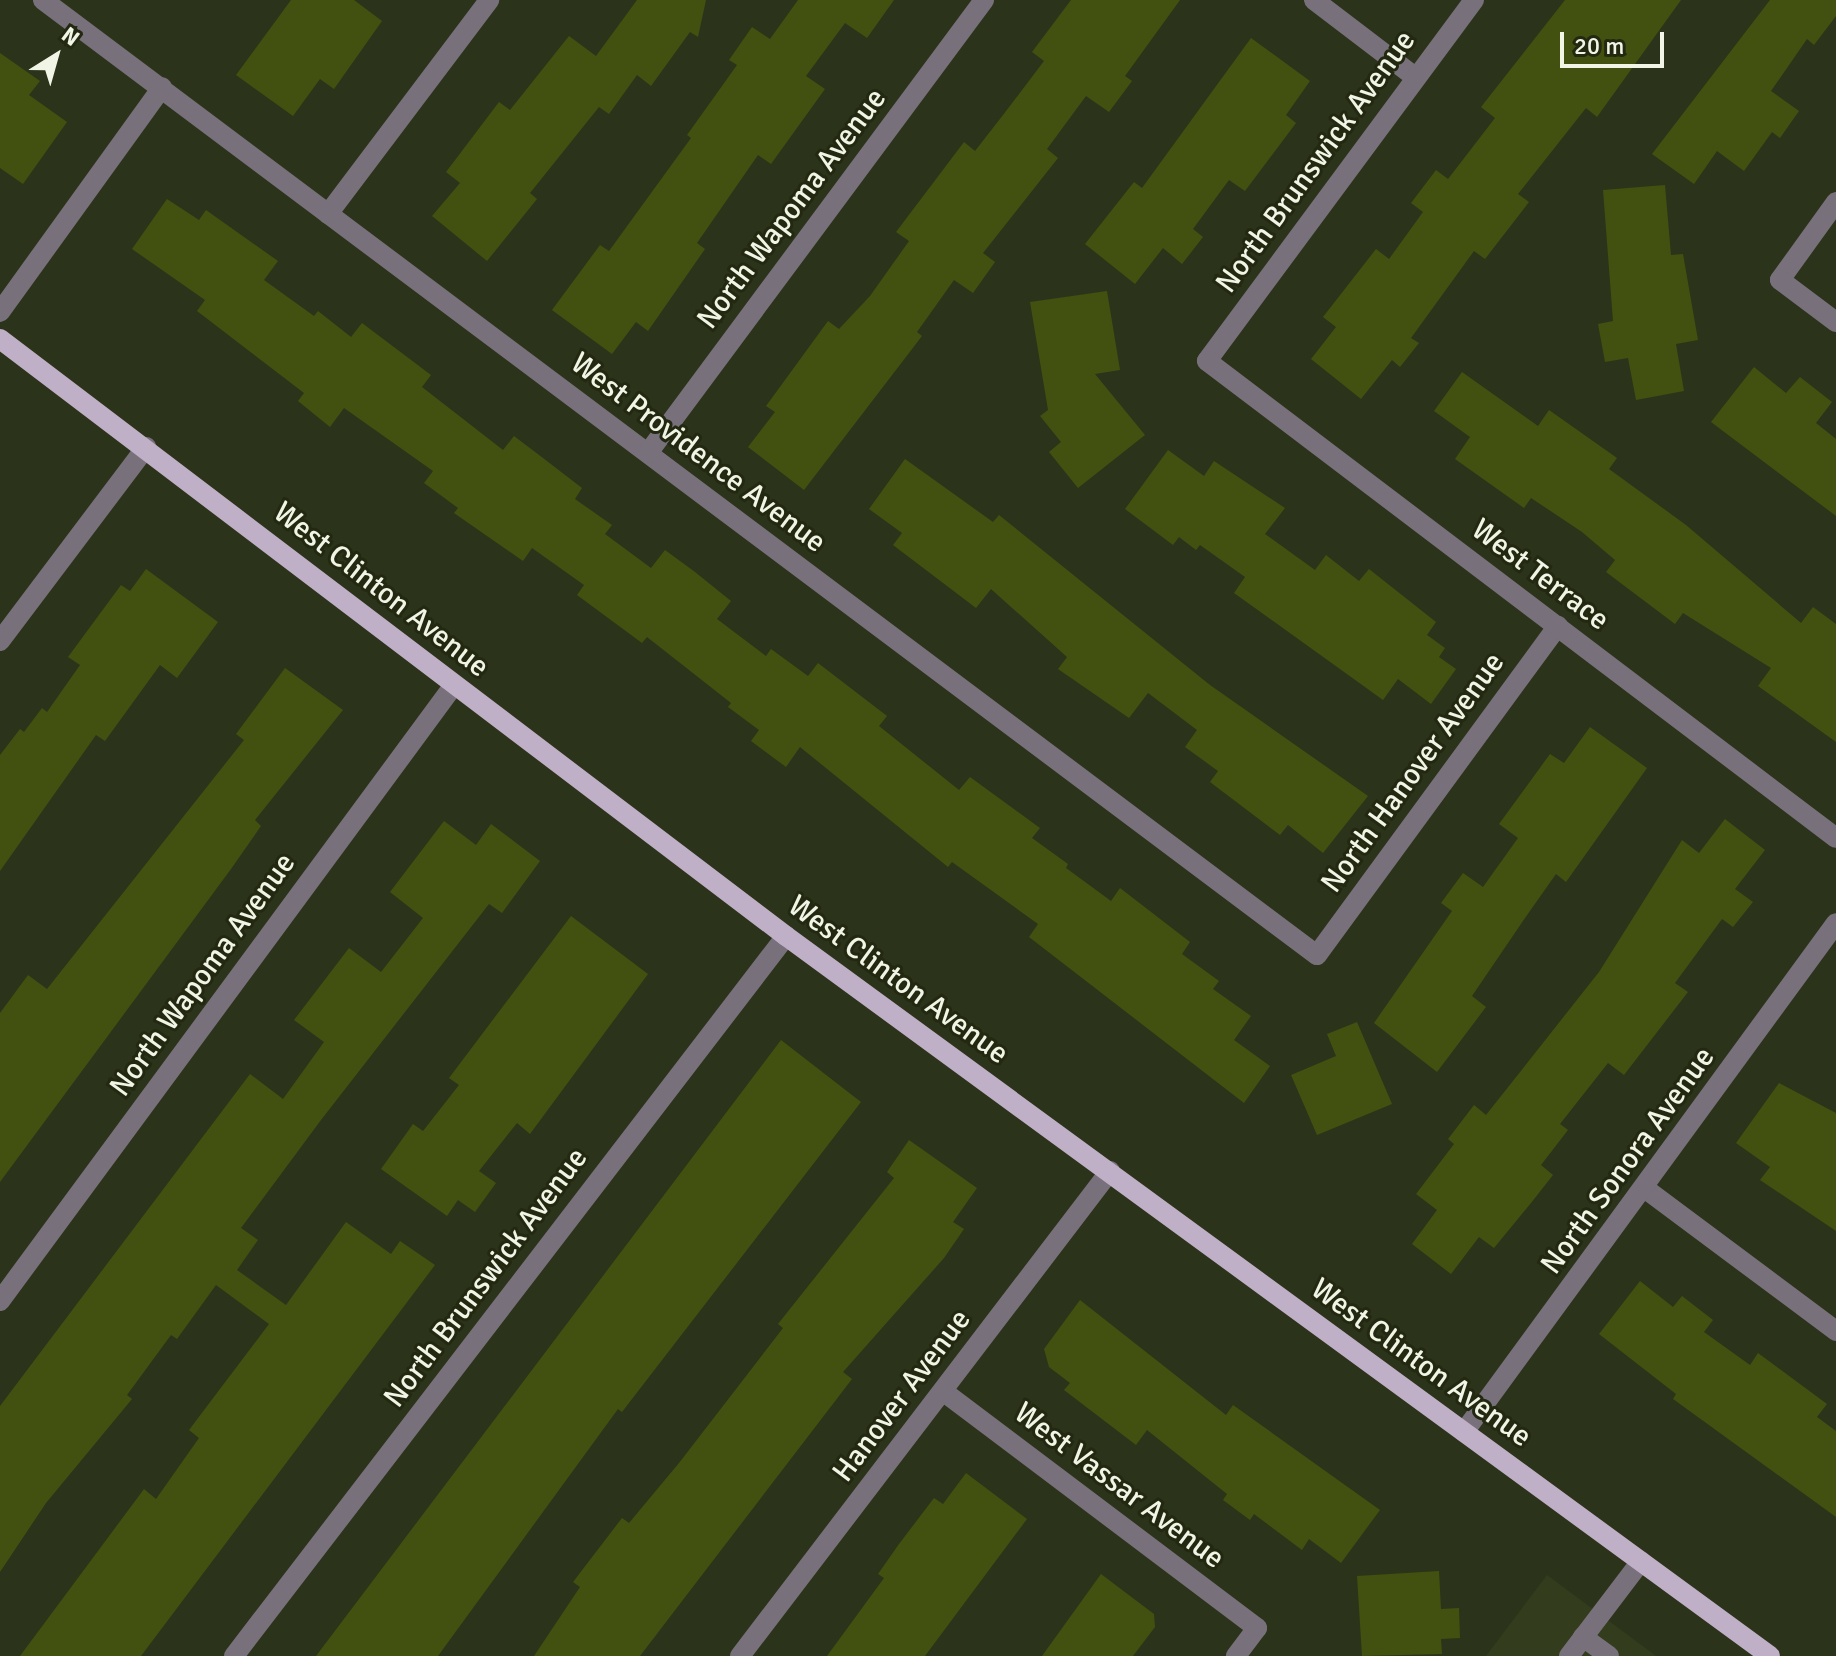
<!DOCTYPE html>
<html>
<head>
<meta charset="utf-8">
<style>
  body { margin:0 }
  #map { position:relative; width:1836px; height:1656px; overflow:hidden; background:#2c331b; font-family:Signika,sans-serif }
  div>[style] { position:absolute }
  .built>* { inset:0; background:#333c1c }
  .building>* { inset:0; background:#42510f }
  .minor>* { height:20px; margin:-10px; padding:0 10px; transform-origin:10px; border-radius:10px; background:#78707b }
  .major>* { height:20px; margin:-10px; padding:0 10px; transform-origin:10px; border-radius:10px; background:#c0b0c7 }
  span { translate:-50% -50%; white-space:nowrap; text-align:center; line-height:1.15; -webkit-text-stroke:6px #232911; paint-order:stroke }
  .street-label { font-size:30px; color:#f0f5e6 }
  .north { position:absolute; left:16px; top:16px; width:80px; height:80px; -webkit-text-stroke:6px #232911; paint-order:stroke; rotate:37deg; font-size:22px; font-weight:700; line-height:32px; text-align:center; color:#f0f5e6 }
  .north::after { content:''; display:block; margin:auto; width:28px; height:36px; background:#f0f5e6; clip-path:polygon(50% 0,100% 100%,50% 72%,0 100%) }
  .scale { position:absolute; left:1560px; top:32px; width:104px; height:36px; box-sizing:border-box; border:4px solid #f0f5e6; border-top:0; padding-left:10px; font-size:24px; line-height:28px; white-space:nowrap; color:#f0f5e6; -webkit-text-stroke:6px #232911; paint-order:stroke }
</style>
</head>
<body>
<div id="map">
  <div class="built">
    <div style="clip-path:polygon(1547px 1575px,1656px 1656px,1486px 1656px)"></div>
  </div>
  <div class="building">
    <div style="clip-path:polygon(291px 0,354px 0,382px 21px,334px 89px,320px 79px,293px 116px,236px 75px)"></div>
    <div style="clip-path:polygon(637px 0,706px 0,698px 37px,690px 32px,651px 86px,637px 75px,609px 114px,599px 107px,530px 193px,537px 199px,487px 261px,432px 216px,460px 183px,446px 172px,499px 102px,510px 110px,569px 36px,596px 56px)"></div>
    <div style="clip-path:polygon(798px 0,894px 0,867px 38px,845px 23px,806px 76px,825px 89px,771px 164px,758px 155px,697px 243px,705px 249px,648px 331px,636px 322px,612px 354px,552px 310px,600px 245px,609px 251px,691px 138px,687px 135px,737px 65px,729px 60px,752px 27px,770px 39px)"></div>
    <div style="clip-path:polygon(1071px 0,1180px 0,1125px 76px,1132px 81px,1109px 112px,1086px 96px,1047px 149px,1058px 158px,983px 253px,995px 262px,973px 293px,954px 280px,917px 332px,922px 336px,804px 490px,748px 447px,775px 412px,766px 406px,828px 321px,839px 329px,870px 296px,909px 241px,896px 232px,964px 142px,975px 151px,1003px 115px,1044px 61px,1032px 52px)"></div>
    <div style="clip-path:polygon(1565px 0,1681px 0,1597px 117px,1586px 108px,1518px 194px,1529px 202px,1485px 259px,1474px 251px,1411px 338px,1419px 343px,1400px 367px,1392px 360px,1361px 399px,1311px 359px,1336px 327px,1323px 317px,1376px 249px,1389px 259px,1423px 212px,1411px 203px,1436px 170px,1448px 179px,1495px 118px,1481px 107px)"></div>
    <div style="clip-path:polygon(1770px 0,1836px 0,1836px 16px,1814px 45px,1807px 39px,1771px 91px,1799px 111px,1780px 138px,1772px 132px,1744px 171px,1717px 151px,1694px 184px,1652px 154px)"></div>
    <div style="clip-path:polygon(1251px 38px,1310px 81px,1286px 115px,1296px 123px,1245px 191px,1229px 180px,1193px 229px,1203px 237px,1182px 264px,1163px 248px,1135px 284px,1085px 244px,1134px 182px,1142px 188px)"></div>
    <div style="clip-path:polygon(0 53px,40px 81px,29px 95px,67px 122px,23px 184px,0 168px)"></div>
    <div style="clip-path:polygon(1665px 185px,1671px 255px,1683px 254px,1698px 340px,1676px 344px,1684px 391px,1636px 400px,1628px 358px,1605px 362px,1598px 324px,1613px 321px,1603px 190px)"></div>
    <div style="clip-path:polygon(167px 199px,199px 220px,206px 210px,278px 261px,264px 280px,314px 316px,318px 311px,351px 337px,362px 323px,431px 375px,422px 387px,503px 450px,514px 436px,543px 458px,582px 488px,575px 499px,612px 525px,605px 534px,651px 568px,665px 550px,695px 572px,731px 601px,717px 619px,766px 656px,771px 649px,808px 676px,818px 663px,887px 716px,879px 726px,959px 790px,970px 777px,1040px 828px,1032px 838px,1068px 864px,1066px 868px,1111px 901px,1120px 888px,1190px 942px,1182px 954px,1219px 981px,1213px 989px,1251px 1016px,1234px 1040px,1270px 1066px,1244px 1103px,1029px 937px,1038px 924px,952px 862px,948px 867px,800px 747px,786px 767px,751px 741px,759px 730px,728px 707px,731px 703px,647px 637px,642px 643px,577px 595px,584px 585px,532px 548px,523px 561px,454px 513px,458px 508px,424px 483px,433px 471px,344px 408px,330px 427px,298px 401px,304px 393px,197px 311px,205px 300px,132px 249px)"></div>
    <div style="clip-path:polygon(1107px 291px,1120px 370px,1095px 374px,1145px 435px,1078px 488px,1049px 452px,1061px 442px,1040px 416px,1048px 410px,1030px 302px)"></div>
    <div style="clip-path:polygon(1754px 367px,1786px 393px,1800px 377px,1832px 402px,1816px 423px,1836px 439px,1836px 516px,1711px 422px)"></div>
    <div style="clip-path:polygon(1462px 372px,1538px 426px,1549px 410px,1617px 458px,1609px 469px,1686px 525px,1801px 623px,1813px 607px,1836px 624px,1836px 742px,1758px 686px,1771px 668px,1683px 613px,1675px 624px,1606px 572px,1615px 560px,1582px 532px,1531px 498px,1524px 508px,1455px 459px,1470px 437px,1434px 411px)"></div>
    <div style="clip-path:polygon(1168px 450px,1204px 476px,1214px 461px,1285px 508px,1265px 534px,1315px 570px,1326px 555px,1359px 581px,1369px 569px,1436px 622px,1427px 635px,1445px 648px,1439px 657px,1456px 669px,1431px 704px,1398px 679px,1383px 700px,1234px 593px,1245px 577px,1200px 545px,1196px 550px,1179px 537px,1173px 545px,1125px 509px)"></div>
    <div style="clip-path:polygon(905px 459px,993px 522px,999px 515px,1210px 685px,1368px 796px,1323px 853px,1288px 825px,1280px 835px,1210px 782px,1218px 771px,1185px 747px,1197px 730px,1148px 693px,1129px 718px,1058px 669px,1067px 657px,991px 589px,976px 608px,893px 545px,902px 533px,869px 509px)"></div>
    <div style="clip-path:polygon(146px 569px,218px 622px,177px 678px,160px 665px,105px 741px,96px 735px,0 871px,0 755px,20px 729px,24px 732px,42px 708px,47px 712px,80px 665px,68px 657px,121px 585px,130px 591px)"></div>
    <div style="clip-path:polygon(285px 668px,343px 710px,255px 820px,261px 826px,231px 869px,0 1182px,0 1013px,28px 975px,47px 989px,244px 740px,236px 734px)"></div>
    <div style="clip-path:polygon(1590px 727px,1647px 768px,1566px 882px,1556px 874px,1525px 918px,1472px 996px,1486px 1007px,1437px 1072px,1374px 1023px,1452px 911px,1441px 903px,1463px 873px,1483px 887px,1518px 838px,1499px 824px,1550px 754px,1564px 763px)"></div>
    <div style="clip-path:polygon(1725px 819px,1765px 850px,1735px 889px,1753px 902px,1733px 927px,1722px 919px,1675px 983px,1688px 992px,1624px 1075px,1608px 1063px,1560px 1124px,1568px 1130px,1541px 1165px,1553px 1175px,1531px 1203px,1494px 1248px,1479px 1237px,1451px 1274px,1412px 1244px,1437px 1210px,1416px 1194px,1454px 1144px,1448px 1139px,1474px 1105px,1486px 1115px,1599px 972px,1682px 840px,1699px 853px)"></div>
    <div style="clip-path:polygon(444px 821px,476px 845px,491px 824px,540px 861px,502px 913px,489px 904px,321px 1120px,241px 1228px,258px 1240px,237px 1270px,286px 1305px,346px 1222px,391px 1254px,400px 1241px,435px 1265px,141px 1656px,20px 1656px,144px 1489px,156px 1499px,199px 1438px,189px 1430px,269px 1324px,216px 1285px,177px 1339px,171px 1335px,127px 1395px,132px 1399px,46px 1503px,0 1572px,0 1406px,250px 1074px,283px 1099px,324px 1042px,294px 1020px,349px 948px,381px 972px,423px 918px,390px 892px)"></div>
    <div style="clip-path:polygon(571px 916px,648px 974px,530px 1134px,517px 1123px,479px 1171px,496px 1183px,475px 1212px,458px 1200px,447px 1216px,381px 1169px,413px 1124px,423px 1131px,459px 1085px,449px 1078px)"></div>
    <div style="clip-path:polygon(1357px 1022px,1392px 1104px,1317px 1135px,1291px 1075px,1336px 1056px,1327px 1034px)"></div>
    <div style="clip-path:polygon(781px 1040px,861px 1102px,622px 1412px,618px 1409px,438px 1656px,316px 1656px)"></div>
    <div style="clip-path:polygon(1779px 1083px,1836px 1113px,1836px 1231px,1760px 1180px,1770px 1167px,1736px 1143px)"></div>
    <div style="clip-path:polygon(909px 1140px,977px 1188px,953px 1222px,964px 1229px,944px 1258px,843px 1372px,852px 1379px,640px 1656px,534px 1656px,580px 1587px,573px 1582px,622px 1518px,629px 1523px,679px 1463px,783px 1328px,778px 1324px,894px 1178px,887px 1172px)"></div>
    <div style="clip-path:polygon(1640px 1281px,1673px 1307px,1682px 1296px,1713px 1320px,1704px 1332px,1750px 1365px,1758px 1353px,1827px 1404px,1817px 1417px,1836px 1431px,1836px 1517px,1673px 1399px,1676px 1394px,1599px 1334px)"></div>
    <div style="clip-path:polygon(1080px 1300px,1226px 1415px,1233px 1405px,1380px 1510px,1341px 1563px,1309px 1539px,1302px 1550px,1254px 1514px,1250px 1520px,1223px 1500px,1227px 1494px,1147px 1430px,1136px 1445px,1064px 1390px,1070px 1383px,1049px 1367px,1044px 1349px)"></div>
    <div style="clip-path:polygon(966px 1473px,1027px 1519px,925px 1656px,827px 1656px,884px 1578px,878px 1574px,899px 1544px,934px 1498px,943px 1504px)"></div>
    <div style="clip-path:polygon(1439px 1571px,1441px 1609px,1459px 1608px,1460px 1638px,1441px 1639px,1442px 1654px,1362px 1656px,1357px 1576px)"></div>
    <div style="clip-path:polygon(1101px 1574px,1154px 1614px,1155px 1627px,1133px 1656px,1042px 1656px)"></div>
  </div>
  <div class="minor">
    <div style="left:43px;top:0;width:1592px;rotate:36.86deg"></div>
    <div style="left:1317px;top:955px;width:408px;rotate:-53.8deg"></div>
    <div style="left:1314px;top:0;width:127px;rotate:37.3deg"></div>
    <div style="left:1474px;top:0;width:449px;rotate:126.5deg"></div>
    <div style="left:1207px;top:361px;width:789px;rotate:37.17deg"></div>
    <div style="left:1836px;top:202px;width:96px;rotate:125.7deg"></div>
    <div style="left:1780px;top:280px;width:70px;rotate:36.9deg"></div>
    <div style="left:328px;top:214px;width:268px;rotate:-53deg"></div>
    <div style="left:0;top:312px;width:277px;rotate:-54.2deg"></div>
    <div style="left:648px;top:453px;width:564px;rotate:-53.43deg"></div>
    <div style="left:0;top:641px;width:243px;rotate:-53deg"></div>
    <div style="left:1647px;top:1190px;width:236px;rotate:36.7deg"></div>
    <div style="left:0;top:1301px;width:765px;rotate:-53.61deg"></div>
    <div style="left:944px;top:1392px;width:392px;rotate:37deg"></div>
    <div style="left:1257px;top:1628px;width:35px;rotate:127deg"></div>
    <div style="left:1464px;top:1432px;width:630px;rotate:-53.84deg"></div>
    <div style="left:1583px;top:1637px;width:32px;rotate:36deg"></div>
    <div style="left:234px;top:1656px;width:907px;rotate:-52.52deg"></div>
    <div style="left:740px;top:1656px;width:610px;rotate:-52.66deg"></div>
    <div style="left:1569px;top:1656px;width:119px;rotate:-52.8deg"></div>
  </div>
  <div class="major">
    <div style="left:0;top:339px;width:987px;rotate:37.22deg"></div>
    <div style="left:786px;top:936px;width:1219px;rotate:36.19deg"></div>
  </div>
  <div class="street-label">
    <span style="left:1316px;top:162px;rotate:-54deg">North Brunswick Avenue</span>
    <span style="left:792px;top:209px;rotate:-53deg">North Wapoma Avenue</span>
    <span style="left:698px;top:453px;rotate:37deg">West Providence Avenue</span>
    <span style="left:1540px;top:575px;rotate:37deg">West Terrace</span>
    <span style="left:381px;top:590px;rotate:38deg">West Clinton Avenue</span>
    <span style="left:1413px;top:773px;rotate:-54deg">North Hanover Avenue</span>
    <span style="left:203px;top:975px;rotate:-54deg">North Wapoma Avenue</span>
    <span style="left:898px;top:980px;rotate:36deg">West Clinton Avenue</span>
    <span style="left:1628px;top:1161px;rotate:-54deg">North Sonora Avenue</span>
    <span style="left:486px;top:1278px;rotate:-53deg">North Brunswick Avenue</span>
    <span style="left:1421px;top:1363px;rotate:36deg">West Clinton Avenue</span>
    <span style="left:902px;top:1396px;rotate:-53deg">Hanover Avenue</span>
    <span style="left:1119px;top:1486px;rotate:37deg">West Vassar Avenue</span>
  </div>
  <div class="north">N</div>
  <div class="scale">20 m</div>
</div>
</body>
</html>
